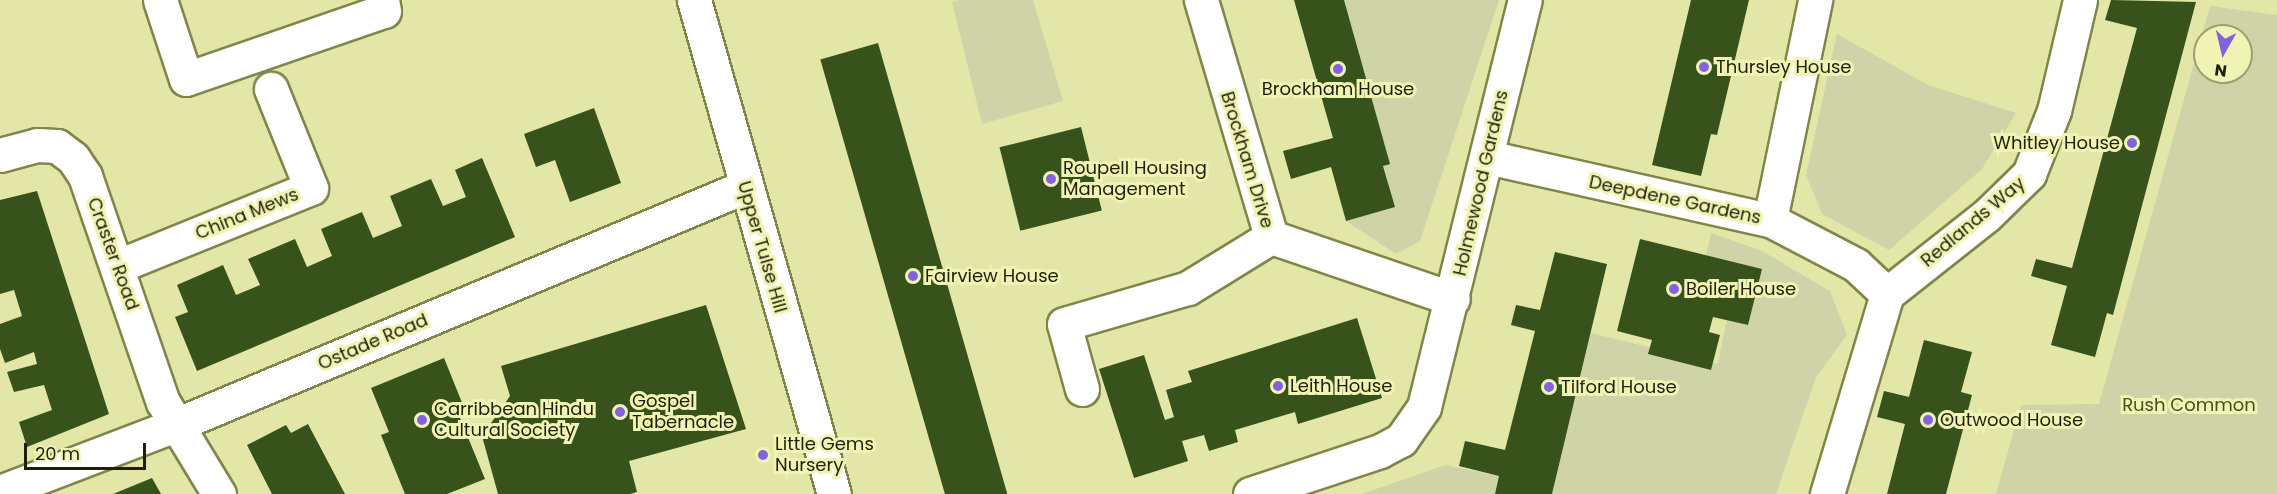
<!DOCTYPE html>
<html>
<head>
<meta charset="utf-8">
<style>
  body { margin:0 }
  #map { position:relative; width:2277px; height:494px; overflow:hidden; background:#e2e7a7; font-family:Poppins,sans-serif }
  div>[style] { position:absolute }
  .green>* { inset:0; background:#cfd3a8 }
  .building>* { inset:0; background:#37521a; transform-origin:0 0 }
  .roads { filter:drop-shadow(2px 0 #818549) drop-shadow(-2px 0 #818549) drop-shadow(0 2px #818549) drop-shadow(0 -2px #818549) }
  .minor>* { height:33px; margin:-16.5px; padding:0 16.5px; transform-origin:16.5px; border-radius:16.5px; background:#fff }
  .dots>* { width:16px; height:16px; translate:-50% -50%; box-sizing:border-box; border:3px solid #eff4b4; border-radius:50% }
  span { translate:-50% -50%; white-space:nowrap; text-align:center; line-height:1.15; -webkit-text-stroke:6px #eff4b4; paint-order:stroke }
  .poi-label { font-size:18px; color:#1f2007 }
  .left { translate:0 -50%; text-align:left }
  .right { translate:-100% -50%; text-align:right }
  .street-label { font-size:18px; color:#1f2007 }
  .park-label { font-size:18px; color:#4b4d1a }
  .north { position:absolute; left:2193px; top:24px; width:60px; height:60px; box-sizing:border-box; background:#eff4b4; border:2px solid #9c9f6f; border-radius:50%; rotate:188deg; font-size:16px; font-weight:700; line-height:24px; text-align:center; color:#1f2007 }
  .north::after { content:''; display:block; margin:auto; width:21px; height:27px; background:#8262dd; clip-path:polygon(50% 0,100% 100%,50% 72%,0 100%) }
  .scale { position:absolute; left:24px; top:443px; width:122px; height:27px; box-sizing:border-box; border:3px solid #1f2007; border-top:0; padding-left:8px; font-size:18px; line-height:21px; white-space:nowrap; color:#1f2007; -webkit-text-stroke:4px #eff4b4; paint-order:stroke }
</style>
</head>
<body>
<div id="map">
  <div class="green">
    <div style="clip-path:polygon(958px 0,1033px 0,1063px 101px,982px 124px,952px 2px)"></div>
    <div style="clip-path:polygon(1342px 0,1499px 0,1420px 241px,1396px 254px,1346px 221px,1394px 207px)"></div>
    <div style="clip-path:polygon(evenodd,2210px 6px,2277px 15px,2277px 494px,1996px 494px,2021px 405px,2099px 404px,2210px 6px,2205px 36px,2241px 36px,2241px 72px,2205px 72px,2205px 36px)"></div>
    <div style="clip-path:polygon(1837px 34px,1928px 85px,2016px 113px,1982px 169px,1889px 250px,1822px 214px,1806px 175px)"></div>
    <div style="clip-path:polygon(1711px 233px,1762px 251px,1830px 291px,1847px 335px,1816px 377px,1776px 494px,1552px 494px,1591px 333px,1718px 364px,1733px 289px,1701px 280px)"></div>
    <div style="clip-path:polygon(1445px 465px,1499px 476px,1495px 494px,1362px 494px)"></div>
  </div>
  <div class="building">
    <div style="clip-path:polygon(1294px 0,1344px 0,1390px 164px,1383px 166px,1395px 207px,1346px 221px,1331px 167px,1291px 179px,1283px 151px,1333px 138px)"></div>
    <div style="clip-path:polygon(1691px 0,1749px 0,1717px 135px,1711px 134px,1701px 176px,1652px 165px)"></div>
    <div style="clip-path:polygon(2111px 0,2196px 2px,2113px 315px,2107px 313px,2095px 357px,2051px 345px,2067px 286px,2031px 276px,2036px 259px,2072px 268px,2137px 28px,2105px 20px)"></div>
    <div style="left:878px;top:43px;width:469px;height:60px;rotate:74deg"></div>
    <div style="clip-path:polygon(594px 108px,621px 183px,570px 202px,555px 160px,536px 167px,524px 134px)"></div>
    <div style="left:1081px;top:127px;width:86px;height:84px;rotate:76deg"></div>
    <div style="clip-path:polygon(482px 158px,515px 237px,197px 371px,175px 317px,188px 312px,177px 285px,223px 265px,236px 295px,260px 285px,248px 259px,295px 239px,307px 267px,332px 256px,321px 229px,362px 212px,373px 238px,402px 226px,390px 196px,431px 179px,443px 206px,466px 197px,455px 170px)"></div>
    <div style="clip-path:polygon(37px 191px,109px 414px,27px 447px,19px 422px,52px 410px,44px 385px,14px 392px,7px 372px,37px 364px,34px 352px,5px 363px,0 349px,0 324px,22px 316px,14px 290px,0 294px,0 200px)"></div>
    <div style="clip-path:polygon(1640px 239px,1762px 269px,1748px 325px,1713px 317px,1709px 332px,1720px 335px,1711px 370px,1648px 354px,1652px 340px,1617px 331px)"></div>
    <div style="clip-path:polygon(1555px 252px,1607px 264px,1552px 494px,1495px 494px,1499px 476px,1459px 466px,1465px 441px,1505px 450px,1535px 331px,1511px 325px,1516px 305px,1540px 310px)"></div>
    <div style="clip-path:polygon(706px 305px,746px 429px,629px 461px,637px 492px,630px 494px,498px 494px,482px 436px,510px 396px,501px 366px)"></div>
    <div style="clip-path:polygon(1357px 318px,1382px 398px,1298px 424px,1295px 412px,1235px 430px,1238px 442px,1209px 451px,1204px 435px,1182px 441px,1188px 461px,1134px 478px,1099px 369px,1144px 355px,1165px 420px,1174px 417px,1166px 390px,1192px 382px,1188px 371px)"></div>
    <div style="clip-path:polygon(1924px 340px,1972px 352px,1961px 392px,1972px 395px,1946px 494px,1887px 494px,1905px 424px,1877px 417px,1884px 391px,1909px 397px)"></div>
    <div style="clip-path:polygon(444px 358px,463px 405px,456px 408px,485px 479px,447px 494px,405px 494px,381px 435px,389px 432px,371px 388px)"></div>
    <div style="clip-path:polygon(308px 424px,345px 494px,272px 494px,247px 445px,286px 425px,291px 433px)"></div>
    <div style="clip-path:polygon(152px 478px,161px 494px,113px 494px)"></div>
  </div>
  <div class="roads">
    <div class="minor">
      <div style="left:160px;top:0;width:83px;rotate:71.8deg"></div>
      <div style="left:186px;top:79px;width:209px;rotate:-19deg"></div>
      <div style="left:384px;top:11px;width:11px;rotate:-100deg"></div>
      <div style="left:694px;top:0;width:513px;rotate:74.18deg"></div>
      <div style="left:1201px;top:0;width:247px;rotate:73.5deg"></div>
      <div style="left:1271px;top:237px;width:192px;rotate:18.8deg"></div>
      <div style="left:0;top:155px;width:38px;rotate:-15deg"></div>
      <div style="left:37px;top:145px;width:20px;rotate:3deg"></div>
      <div style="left:57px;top:146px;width:20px;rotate:37deg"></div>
      <div style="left:73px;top:158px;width:22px;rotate:56deg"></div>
      <div style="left:85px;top:176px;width:239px;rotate:71deg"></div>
      <div style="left:163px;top:402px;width:108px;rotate:58.7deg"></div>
      <div style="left:1487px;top:157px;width:290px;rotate:12.6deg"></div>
      <div style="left:1770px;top:220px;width:97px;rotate:27.6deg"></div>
      <div style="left:1856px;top:265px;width:42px;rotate:43.1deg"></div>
      <div style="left:1770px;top:220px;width:225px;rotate:-78.4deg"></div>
      <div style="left:118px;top:266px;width:208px;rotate:-22deg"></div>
      <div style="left:311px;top:188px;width:107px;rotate:-112deg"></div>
      <div style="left:1887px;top:294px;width:127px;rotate:-38.3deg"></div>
      <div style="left:1987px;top:215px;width:59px;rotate:-44.3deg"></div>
      <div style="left:2029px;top:174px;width:68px;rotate:-68.4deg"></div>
      <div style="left:2054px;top:111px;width:114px;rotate:-76.8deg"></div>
      <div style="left:1082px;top:389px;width:67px;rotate:-105.5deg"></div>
      <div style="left:1064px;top:324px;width:129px;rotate:-16.2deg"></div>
      <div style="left:1188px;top:288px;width:97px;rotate:-31.6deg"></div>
      <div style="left:0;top:492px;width:191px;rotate:-20.9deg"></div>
      <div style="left:178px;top:424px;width:614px;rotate:-22.72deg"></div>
      <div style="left:1250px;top:494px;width:137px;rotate:-18.3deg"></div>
      <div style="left:1380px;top:451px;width:24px;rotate:-28deg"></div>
      <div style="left:1401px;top:440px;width:40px;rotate:-55.1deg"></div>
      <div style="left:1424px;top:407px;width:419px;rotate:-76.1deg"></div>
      <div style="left:1827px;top:494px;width:209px;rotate:-73.3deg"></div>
    </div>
  </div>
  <div class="dots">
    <div style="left:1704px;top:67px;background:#8262dd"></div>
    <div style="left:1338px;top:69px;background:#8262dd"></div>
    <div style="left:2132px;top:143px;background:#8262dd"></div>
    <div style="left:1051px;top:179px;background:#8262dd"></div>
    <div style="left:913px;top:276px;background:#8262dd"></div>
    <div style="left:1674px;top:289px;background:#8262dd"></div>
    <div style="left:1278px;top:386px;background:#8262dd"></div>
    <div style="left:1549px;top:387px;background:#8262dd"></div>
    <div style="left:620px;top:412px;background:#8262dd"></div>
    <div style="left:422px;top:420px;background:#8262dd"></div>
    <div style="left:1928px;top:420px;background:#8262dd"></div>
    <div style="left:763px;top:455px;background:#8262dd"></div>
  </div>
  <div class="poi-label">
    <span class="left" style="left:1716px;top:67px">Thursley House</span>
    <span style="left:1338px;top:89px">Brockham House</span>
    <span class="right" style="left:2120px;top:143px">Whitley House</span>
    <span class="left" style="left:1063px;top:179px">Roupell Housing<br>Management</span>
    <span class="left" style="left:925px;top:276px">Fairview House</span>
    <span class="left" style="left:1686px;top:289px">Boiler House</span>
    <span class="left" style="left:1290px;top:386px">Leith House</span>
    <span class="left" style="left:1561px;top:387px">Tilford House</span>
    <span class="left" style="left:632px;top:412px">Gospel<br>Tabernacle</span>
    <span class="left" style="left:434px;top:420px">Carribbean Hindu<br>Cultural Society</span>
    <span class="left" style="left:1940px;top:420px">Outwood House</span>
    <span class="left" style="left:775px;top:455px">Little Gems<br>Nursery</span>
  </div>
  <div class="street-label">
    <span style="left:1247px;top:160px;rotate:73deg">Brockham Drive</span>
    <span style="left:1481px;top:183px;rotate:-77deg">Holmewood Gardens</span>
    <span style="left:1675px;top:200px;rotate:12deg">Deepdene Gardens</span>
    <span style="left:247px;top:214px;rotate:-22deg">China Mews</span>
    <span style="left:1973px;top:222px;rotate:-40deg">Redlands Way</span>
    <span style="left:762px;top:247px;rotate:74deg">Upper Tulse Hill</span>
    <span style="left:113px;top:254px;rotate:70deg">Craster Road</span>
    <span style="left:373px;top:342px;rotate:-23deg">Ostade Road</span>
  </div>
  <div class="park-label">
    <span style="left:2189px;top:405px">Rush Common</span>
  </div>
  <div class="north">N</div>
  <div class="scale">20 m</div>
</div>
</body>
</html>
